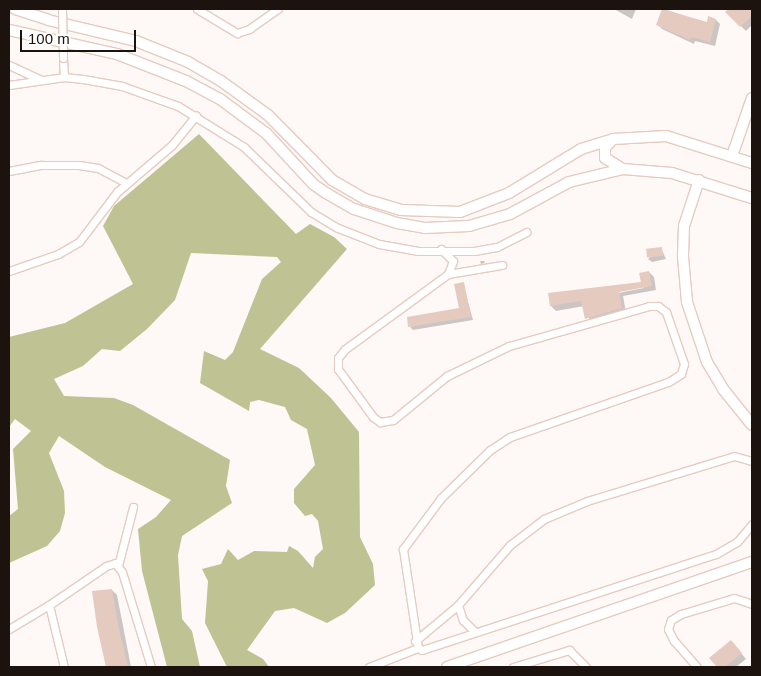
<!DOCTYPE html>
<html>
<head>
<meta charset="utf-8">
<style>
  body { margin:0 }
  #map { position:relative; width:761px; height:676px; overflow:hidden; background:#fef8f6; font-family:Arial,sans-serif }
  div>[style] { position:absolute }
  .forest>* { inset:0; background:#bfc293 }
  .shadow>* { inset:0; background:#0003 }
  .building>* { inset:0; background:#e5cabf; transform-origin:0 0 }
  .roads { filter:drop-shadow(1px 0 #e6cbc0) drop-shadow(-1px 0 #e6cbc0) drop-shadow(0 1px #e6cbc0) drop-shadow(0 -1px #e6cbc0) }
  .street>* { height:7px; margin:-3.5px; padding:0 3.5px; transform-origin:3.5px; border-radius:3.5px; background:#fff }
  .secondary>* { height:10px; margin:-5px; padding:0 5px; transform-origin:5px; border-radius:5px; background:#fff }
  .bridges { filter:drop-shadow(1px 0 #e6cbc0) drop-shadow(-1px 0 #e6cbc0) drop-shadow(0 1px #e6cbc0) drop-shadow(0 -1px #e6cbc0) }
  .street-bridge>* { height:7px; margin:-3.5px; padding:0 3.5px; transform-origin:3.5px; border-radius:3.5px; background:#fff }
  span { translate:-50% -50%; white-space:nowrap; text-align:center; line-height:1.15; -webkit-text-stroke:4.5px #fff; paint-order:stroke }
  .frame { position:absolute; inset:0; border:10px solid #1c130f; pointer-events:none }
  .scale { position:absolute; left:20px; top:30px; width:116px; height:22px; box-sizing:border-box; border:2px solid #1c130f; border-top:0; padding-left:6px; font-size:15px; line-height:18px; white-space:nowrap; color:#1c130f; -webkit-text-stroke:4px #fff; paint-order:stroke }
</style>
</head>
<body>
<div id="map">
  <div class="forest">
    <div style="clip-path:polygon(199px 134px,296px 234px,310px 224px,334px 237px,347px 249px,260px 349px,299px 368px,331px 398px,359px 432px,360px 537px,373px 564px,375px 585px,345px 613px,327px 623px,294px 608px,275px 611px,247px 650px,263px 659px,269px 667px,227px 667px,205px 623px,208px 581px,202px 569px,221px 564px,228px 549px,238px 560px,254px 551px,287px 552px,289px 546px,298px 551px,313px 568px,315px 557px,323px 549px,318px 521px,312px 514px,305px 516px,294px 503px,294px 489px,315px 465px,307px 429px,291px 420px,285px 407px,259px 400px,250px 402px,249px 411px,200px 383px,204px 351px,225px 360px,233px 352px,262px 279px,281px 262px,277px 257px,191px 253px,175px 300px,147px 329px,120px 351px,102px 349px,83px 366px,54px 379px,64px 396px,114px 398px,133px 405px,230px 460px,226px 486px,232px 503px,182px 536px,178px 555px,182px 619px,192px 631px,200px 667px,167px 667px,142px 571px,138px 529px,156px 517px,171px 500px,105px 467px,59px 436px,49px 453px,64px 491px,65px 513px,60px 531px,47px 546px,9px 563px,9px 516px,18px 509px,13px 449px,31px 431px,15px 419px,9px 427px,9px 337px,65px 323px,133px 284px,103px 226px,114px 206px)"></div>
  </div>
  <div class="shadow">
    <div style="clip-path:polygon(614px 9px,636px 9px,632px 19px)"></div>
    <div style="clip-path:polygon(664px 9px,708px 24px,716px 20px,720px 24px,715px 46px,695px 41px,694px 44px,662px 29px,658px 25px)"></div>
    <div style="clip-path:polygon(732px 9px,752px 9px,752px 25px,746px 31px,728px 13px)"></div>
    <div style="clip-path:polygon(661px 248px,666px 259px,652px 262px,648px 259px)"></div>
    <div style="clip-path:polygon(480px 261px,484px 261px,485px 263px,481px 264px)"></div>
    <div style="clip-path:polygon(evenodd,649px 272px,654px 277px,656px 290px,623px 296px,626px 313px,591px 323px,584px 306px,556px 311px,551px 306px,549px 294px,643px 283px,649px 272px,643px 286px,644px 288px,613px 294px,613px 291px,643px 286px)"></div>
    <div style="clip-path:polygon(463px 284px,473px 320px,413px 330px,410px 327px,460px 309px)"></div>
    <div style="clip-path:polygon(112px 590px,117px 595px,131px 667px,109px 667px,102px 644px)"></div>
    <div style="clip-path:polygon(736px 647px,746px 659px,736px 667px,719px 667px,711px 658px)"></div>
  </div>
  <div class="building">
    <div style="clip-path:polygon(662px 9px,707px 22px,708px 16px,716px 19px,710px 42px,691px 37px,690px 40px,656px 25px)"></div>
    <div style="clip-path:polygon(728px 9px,752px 9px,752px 16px,740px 27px,725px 12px)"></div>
    <div style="left:662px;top:247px;width:9px;height:16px;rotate:84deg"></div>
    <div style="clip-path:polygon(649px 271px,652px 286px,619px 292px,622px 308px,585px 319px,581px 301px,550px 306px,548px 293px,641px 282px,639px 273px)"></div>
    <div style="clip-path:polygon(464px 282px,471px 317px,408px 327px,407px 317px,459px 308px,454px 284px)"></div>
    <div style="clip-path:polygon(112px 589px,118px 625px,128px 667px,106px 667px,97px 627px,92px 591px)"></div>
    <div style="clip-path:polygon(731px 640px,742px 653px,725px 667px,717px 667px,709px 658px)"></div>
  </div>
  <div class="roads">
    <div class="street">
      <div style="left:197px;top:9px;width:47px;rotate:31deg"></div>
      <div style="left:237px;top:33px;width:13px;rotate:-18deg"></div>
      <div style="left:249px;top:29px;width:35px;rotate:-35deg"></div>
      <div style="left:63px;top:58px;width:19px;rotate:87deg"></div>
      <div style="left:9px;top:65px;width:35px;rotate:25deg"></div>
      <div style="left:9px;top:85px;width:56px;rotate:-8.3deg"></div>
      <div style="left:64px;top:77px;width:19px;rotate:6deg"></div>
      <div style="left:83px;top:79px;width:40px;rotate:10deg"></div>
      <div style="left:122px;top:86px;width:59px;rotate:19.7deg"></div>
      <div style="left:178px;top:106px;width:78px;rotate:31.8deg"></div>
      <div style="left:244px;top:147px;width:93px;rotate:44.1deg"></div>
      <div style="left:311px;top:212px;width:31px;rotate:31deg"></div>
      <div style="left:338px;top:228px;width:44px;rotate:21.3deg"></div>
      <div style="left:379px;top:244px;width:40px;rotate:10deg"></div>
      <div style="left:418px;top:251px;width:56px"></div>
      <div style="left:474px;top:251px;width:23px;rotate:-10deg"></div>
      <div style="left:497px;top:247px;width:33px;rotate:-27deg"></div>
      <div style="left:9px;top:171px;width:33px;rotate:-11deg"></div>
      <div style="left:41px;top:165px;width:38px"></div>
      <div style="left:79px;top:165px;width:19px;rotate:9deg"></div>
      <div style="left:98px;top:168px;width:32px;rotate:28deg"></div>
      <div style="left:441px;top:249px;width:17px;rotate:45deg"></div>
      <div style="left:453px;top:261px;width:14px;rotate:111deg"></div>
      <div style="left:448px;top:274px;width:127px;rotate:143.9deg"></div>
      <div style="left:345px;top:349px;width:11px;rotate:128deg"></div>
      <div style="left:338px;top:358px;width:11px;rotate:90deg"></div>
      <div style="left:338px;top:369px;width:59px;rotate:53.9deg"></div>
      <div style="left:373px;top:417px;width:9px;rotate:36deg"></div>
      <div style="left:380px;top:422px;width:13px;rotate:-9deg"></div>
      <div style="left:393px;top:420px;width:70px;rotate:-39.2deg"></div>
      <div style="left:447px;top:376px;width:69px;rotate:-25.8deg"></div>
      <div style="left:509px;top:346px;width:146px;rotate:-15.9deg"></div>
      <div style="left:649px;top:306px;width:9px"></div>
      <div style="left:658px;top:306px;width:10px;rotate:37deg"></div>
      <div style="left:666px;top:312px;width:55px;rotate:70.9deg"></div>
      <div style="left:684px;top:364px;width:10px;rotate:107deg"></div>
      <div style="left:681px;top:374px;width:15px;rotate:148deg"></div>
      <div style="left:668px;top:382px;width:167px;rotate:160.8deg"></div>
      <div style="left:510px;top:437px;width:24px;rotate:147deg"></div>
      <div style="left:490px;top:450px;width:69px;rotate:135.6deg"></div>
      <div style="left:441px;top:498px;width:64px;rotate:126.7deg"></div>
      <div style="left:403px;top:549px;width:100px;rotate:81.4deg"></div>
      <div style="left:418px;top:648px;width:4px;rotate:27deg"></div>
      <div style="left:422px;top:650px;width:309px;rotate:-18.1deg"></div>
      <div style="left:716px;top:554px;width:24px;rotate:-30deg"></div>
      <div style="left:737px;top:542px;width:23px;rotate:-50deg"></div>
      <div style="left:9px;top:271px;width:52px;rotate:-19.1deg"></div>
      <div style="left:58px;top:254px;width:24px;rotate:-30deg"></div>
      <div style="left:79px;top:242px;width:63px;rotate:-52.8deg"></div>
      <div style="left:117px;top:192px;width:72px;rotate:-40.5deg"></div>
      <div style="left:172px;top:145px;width:38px;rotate:-51deg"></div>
      <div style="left:448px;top:274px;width:55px;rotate:-9.5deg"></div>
      <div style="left:118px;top:566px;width:61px;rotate:-75.7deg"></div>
      <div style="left:49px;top:605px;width:69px;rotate:-34.4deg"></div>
      <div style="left:106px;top:566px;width:9px;rotate:-18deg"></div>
      <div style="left:115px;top:563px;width:11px;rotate:52deg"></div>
      <div style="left:122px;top:572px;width:99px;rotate:73deg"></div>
      <div style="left:458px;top:605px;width:16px;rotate:72deg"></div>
      <div style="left:463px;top:620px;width:17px;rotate:45deg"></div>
      <div style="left:9px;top:629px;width:47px;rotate:-31deg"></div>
      <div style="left:49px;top:605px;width:64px;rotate:76.4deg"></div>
      <div style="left:415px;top:641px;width:56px;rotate:-39.9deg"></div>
      <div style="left:458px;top:605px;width:79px;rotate:-49.1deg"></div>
      <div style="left:510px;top:545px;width:43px;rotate:-37.4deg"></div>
      <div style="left:544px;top:519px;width:47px;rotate:-22.7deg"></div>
      <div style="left:587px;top:501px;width:154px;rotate:-17deg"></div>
      <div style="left:734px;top:456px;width:19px;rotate:16deg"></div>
      <div style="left:369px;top:667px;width:53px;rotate:-21.2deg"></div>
      <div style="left:513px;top:667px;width:59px;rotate:-16.9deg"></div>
      <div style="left:569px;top:650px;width:24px;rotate:45deg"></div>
      <div style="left:697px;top:667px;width:35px;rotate:-131deg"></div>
      <div style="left:674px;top:641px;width:13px;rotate:-117deg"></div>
      <div style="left:668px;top:629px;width:9px;rotate:-72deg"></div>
      <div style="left:671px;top:620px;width:12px;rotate:-31deg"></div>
      <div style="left:681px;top:614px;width:55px;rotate:-16.8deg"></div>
      <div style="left:734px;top:598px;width:19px;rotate:18deg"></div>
    </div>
    <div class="secondary">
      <div style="left:15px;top:9px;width:35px;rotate:18deg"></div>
      <div style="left:48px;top:20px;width:90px;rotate:13.4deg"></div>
      <div style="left:136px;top:41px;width:56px;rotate:22deg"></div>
      <div style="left:188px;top:62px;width:38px;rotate:30deg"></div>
      <div style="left:221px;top:81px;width:58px;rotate:35.9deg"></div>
      <div style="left:268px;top:115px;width:91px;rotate:45.4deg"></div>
      <div style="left:332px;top:180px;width:38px;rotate:30deg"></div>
      <div style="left:365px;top:199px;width:38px;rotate:17deg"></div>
      <div style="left:401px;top:210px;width:59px;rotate:1.9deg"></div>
      <div style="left:460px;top:212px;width:53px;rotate:-21.2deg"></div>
      <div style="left:509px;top:193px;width:84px;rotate:-31.4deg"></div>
      <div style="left:581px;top:149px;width:34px;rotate:-17deg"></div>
      <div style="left:613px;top:139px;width:53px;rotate:-3.2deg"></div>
      <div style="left:666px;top:136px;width:90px;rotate:17.4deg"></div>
      <div style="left:9px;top:30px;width:111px;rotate:12.5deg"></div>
      <div style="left:117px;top:54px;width:74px;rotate:21.4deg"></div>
      <div style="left:186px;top:81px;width:38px;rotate:28deg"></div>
      <div style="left:220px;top:99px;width:57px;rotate:36.5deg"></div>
      <div style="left:266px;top:133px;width:69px;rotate:47.3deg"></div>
      <div style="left:313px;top:184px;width:16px;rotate:35deg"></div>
      <div style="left:326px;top:193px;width:32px;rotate:30deg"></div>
      <div style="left:354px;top:209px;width:45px;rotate:18deg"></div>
      <div style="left:397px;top:223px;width:28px;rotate:10deg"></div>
      <div style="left:425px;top:228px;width:44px;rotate:-2.6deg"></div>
      <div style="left:469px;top:226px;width:43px;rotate:-16.3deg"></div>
      <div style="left:510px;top:214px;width:67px;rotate:-28.5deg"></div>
      <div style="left:569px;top:182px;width:56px;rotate:-13.5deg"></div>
      <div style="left:623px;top:169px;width:49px;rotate:4.7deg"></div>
      <div style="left:672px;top:173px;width:84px;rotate:17.4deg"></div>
      <div style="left:613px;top:139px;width:12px;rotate:132deg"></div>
      <div style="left:605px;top:148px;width:10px;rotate:90deg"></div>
      <div style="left:605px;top:158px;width:19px;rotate:32deg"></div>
      <div style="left:732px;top:156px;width:61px;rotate:-71deg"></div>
      <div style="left:699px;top:180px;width:48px;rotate:108.1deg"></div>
      <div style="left:684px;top:226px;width:31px;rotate:92deg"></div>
      <div style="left:683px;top:257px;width:45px;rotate:84.9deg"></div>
      <div style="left:687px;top:302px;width:63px;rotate:71.6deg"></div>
      <div style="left:707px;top:362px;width:31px;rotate:59deg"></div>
      <div style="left:723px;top:389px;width:46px;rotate:51.1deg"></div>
      <div style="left:447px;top:667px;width:323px;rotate:-19deg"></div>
    </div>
  </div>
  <div class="bridges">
    <div class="street-bridge">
      <div style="left:62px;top:9px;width:49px;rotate:88.8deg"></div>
    </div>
  </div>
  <div class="frame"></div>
  <div class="scale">100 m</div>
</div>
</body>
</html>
